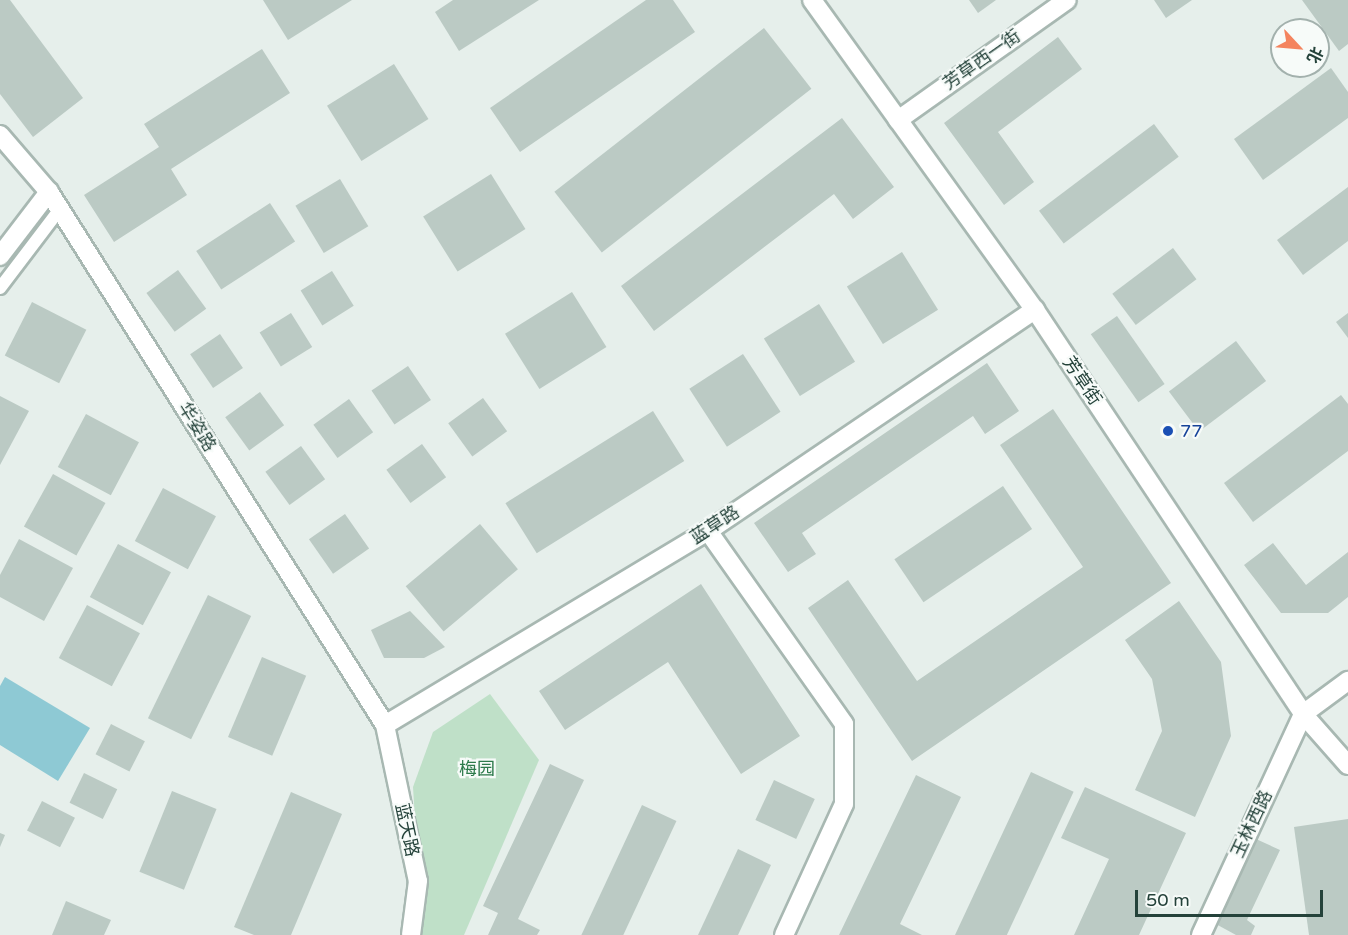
<!DOCTYPE html>
<html>
<head>
<meta charset="utf-8">
<style>
  body { margin:0 }
  #map { position:relative; width:1348px; height:935px; overflow:hidden; background:#e6efeb; font-family:"Varela Round","Noto Sans SC",sans-serif }
  div>[style] { position:absolute }
  .green>* { inset:0; background:#bfe0c8 }
  .water>* { inset:0; background:#8ec9d4 }
  .building>* { inset:0; background:#bbcac4; transform-origin:0 0 }
  .roads { filter:drop-shadow(2px 0 #a8b8b2) drop-shadow(-2px 0 #a8b8b2) drop-shadow(0 2px #a8b8b2) drop-shadow(0 -2px #a8b8b2) }
  .lane>* { height:12px; margin:-6px; padding:0 6px; transform-origin:6px; border-radius:6px; background:#fff }
  .street>* { height:18px; margin:-9px; padding:0 9px; transform-origin:9px; border-radius:9px; background:#fff }
  .secondary>* { height:18px; margin:-9px; padding:0 9px; transform-origin:9px; border-radius:9px; background:#fff }
  .dots>* { width:16px; height:16px; translate:-50% -50%; box-sizing:border-box; border:3px solid #f7fbf9; border-radius:50% }
  span { translate:-50% -50%; white-space:nowrap; text-align:center; line-height:1.15; -webkit-text-stroke:4.5px #f7fbf9; paint-order:stroke }
  .street-label { font-size:18px; color:#24423a }
  .transit-label { font-size:18px; color:#164399 }
  .left { translate:0 -50%; text-align:left }
  .park-label { font-size:18px; color:#2d7a4b }
  .north { position:absolute; left:1270px; top:18px; width:60px; height:60px; box-sizing:border-box; background:#f7fbf9; border:2px solid #a3b1ad; border-radius:50%; rotate:116deg; font-size:16px; font-weight:700; line-height:24px; text-align:center; color:#24423a }
  .north::after { content:''; display:block; margin:auto; width:21px; height:27px; background:#f4845f; clip-path:polygon(50% 0,100% 100%,50% 72%,0 100%) }
  .scale { position:absolute; left:1135px; top:890px; width:188px; height:27px; box-sizing:border-box; border:3px solid #24423a; border-top:0; padding-left:8px; font-size:18px; line-height:21px; white-space:nowrap; color:#24423a; -webkit-text-stroke:4px #f7fbf9; paint-order:stroke }
</style>
</head>
<body>
<div id="map">
  <div class="green">
    <div style="clip-path:polygon(490px 694px,539px 760px,464px 935px,422px 935px,413px 787px,433px 732px)"></div>
  </div>
  <div class="water">
    <div style="clip-path:polygon(5px 677px,90px 728px,58px 781px,0 745px,0 686px)"></div>
  </div>
  <div class="building">
    <div style="clip-path:polygon(0 0,10px 0,83px 98px,33px 137px,0 94px)"></div>
    <div style="clip-path:polygon(263px 0,352px 0,288px 40px)"></div>
    <div style="clip-path:polygon(453px 0,539px 0,459px 51px,435px 12px)"></div>
    <div style="clip-path:polygon(646px 0,673px 0,695px 32px,520px 152px,490px 108px)"></div>
    <div style="clip-path:polygon(969px 0,996px 0,978px 13px)"></div>
    <div style="clip-path:polygon(1154px 0,1192px 0,1166px 18px)"></div>
    <div style="clip-path:polygon(1302px 0,1348px 0,1348px 44px,1339px 51px)"></div>
    <div style="left:764px;top:28px;width:77px;height:266px;rotate:52deg"></div>
    <div style="clip-path:polygon(1058px 37px,1082px 69px,998px 132px,1034px 182px,1004px 205px,944px 123px)"></div>
    <div style="clip-path:polygon(262px 49px,290px 93px,171px 169px,187px 195px,114px 242px,84px 195px,159px 147px,144px 124px)"></div>
    <div style="left:394px;top:64px;width:65px;height:79px;rotate:58deg"></div>
    <div style="clip-path:polygon(1331px 68px,1348px 92px,1348px 118px,1263px 180px,1234px 139px)"></div>
    <div style="clip-path:polygon(842px 118px,894px 187px,853px 219px,834px 194px,654px 331px,621px 286px)"></div>
    <div style="left:1154px;top:124px;width:41px;height:144px;rotate:53deg"></div>
    <div style="left:491px;top:174px;width:65px;height:80px;rotate:58deg"></div>
    <div style="left:340px;top:179px;width:55px;height:52px;rotate:59deg"></div>
    <div style="clip-path:polygon(1348px 187px,1348px 241px,1303px 275px,1277px 240px)"></div>
    <div style="left:270px;top:203px;width:46px;height:88px;rotate:57deg"></div>
    <div style="left:1173px;top:248px;width:39px;height:76px;rotate:53deg"></div>
    <div style="left:902px;top:252px;width:68px;height:65px;rotate:58deg"></div>
    <div style="left:178px;top:270px;width:48px;height:39px;rotate:54deg"></div>
    <div style="left:332px;top:271px;width:41px;height:37px;rotate:58deg"></div>
    <div style="left:572px;top:292px;width:65px;height:79px;rotate:58deg"></div>
    <div style="left:32px;top:302px;width:61px;height:60px;rotate:27deg"></div>
    <div style="left:819px;top:304px;width:68px;height:65px;rotate:58deg"></div>
    <div style="left:291px;top:313px;width:40px;height:37px;rotate:58deg"></div>
    <div style="clip-path:polygon(1348px 313px,1348px 338px,1336px 322px)"></div>
    <div style="left:1117px;top:316px;width:83px;height:32px;rotate:55deg"></div>
    <div style="left:220px;top:334px;width:41px;height:36px;rotate:56deg"></div>
    <div style="left:1236px;top:341px;width:50px;height:84px;rotate:53deg"></div>
    <div style="left:743px;top:354px;width:69px;height:64px;rotate:57deg"></div>
    <div style="clip-path:polygon(987px 363px,1019px 411px,985px 434px,973px 416px,802px 533px,816px 554px,788px 572px,754px 523px)"></div>
    <div style="left:408px;top:366px;width:41px;height:44px;rotate:56deg"></div>
    <div style="left:260px;top:392px;width:41px;height:43px;rotate:54deg"></div>
    <div style="clip-path:polygon(1341px 395px,1348px 404px,1348px 451px,1253px 522px,1224px 483px)"></div>
    <div style="clip-path:polygon(0 396px,29px 411px,0 465px)"></div>
    <div style="left:483px;top:398px;width:41px;height:43px;rotate:54deg"></div>
    <div style="left:349px;top:399px;width:41px;height:44px;rotate:54deg"></div>
    <div style="clip-path:polygon(1053px 409px,1171px 583px,912px 761px,808px 608px,848px 580px,917px 681px,1083px 567px,1000px 445px)"></div>
    <div style="left:653px;top:411px;width:59px;height:174px;rotate:58deg"></div>
    <div style="left:86px;top:414px;width:60px;height:60px;rotate:28deg"></div>
    <div style="left:422px;top:444px;width:41px;height:44px;rotate:54deg"></div>
    <div style="left:301px;top:446px;width:41px;height:44px;rotate:54deg"></div>
    <div style="left:53px;top:474px;width:60px;height:60px;rotate:29deg"></div>
    <div style="left:1003px;top:486px;width:52px;height:131px;rotate:56deg"></div>
    <div style="left:163px;top:488px;width:60px;height:60px;rotate:28deg"></div>
    <div style="left:345px;top:514px;width:42px;height:44px;rotate:55deg"></div>
    <div style="left:480px;top:524px;width:59px;height:97px;rotate:50deg"></div>
    <div style="clip-path:polygon(19px 539px,73px 568px,44px 621px,0 597px,0 575px)"></div>
    <div style="clip-path:polygon(1273px 543px,1306px 585px,1348px 552px,1348px 597px,1328px 613px,1281px 613px,1244px 565px)"></div>
    <div style="left:118px;top:544px;width:60px;height:60px;rotate:28deg"></div>
    <div style="clip-path:polygon(701px 584px,800px 736px,741px 774px,668px 662px,565px 730px,539px 691px)"></div>
    <div style="left:208px;top:595px;width:48px;height:137px;rotate:26deg"></div>
    <div style="clip-path:polygon(1179px 601px,1221px 662px,1231px 736px,1195px 817px,1135px 790px,1162px 731px,1152px 679px,1125px 640px)"></div>
    <div style="left:87px;top:605px;width:60px;height:60px;rotate:28deg"></div>
    <div style="clip-path:polygon(410px 611px,445px 647px,424px 658px,384px 658px,371px 630px)"></div>
    <div style="left:262px;top:657px;width:48px;height:87px;rotate:23deg"></div>
    <div style="left:111px;top:724px;width:38px;height:34px;rotate:27deg"></div>
    <div style="clip-path:polygon(550px 764px,584px 780px,518px 919px,540px 930px,537px 935px,488px 935px,498px 913px,483px 906px)"></div>
    <div style="left:1031px;top:772px;width:47px;height:180px;rotate:25deg"></div>
    <div style="left:84px;top:773px;width:37px;height:33px;rotate:26deg"></div>
    <div style="clip-path:polygon(916px 775px,961px 797px,900px 924px,922px 935px,839px 935px)"></div>
    <div style="left:774px;top:780px;width:45px;height:44px;rotate:25deg"></div>
    <div style="clip-path:polygon(1085px 787px,1186px 833px,1139px 935px,1074px 935px,1109px 859px,1061px 838px)"></div>
    <div style="left:172px;top:791px;width:48px;height:87px;rotate:22deg"></div>
    <div style="clip-path:polygon(291px 792px,342px 814px,291px 935px,254px 935px,234px 927px)"></div>
    <div style="left:42px;top:801px;width:37px;height:33px;rotate:27deg"></div>
    <div style="left:642px;top:805px;width:38px;height:144px;rotate:25deg"></div>
    <div style="clip-path:polygon(1348px 819px,1348px 935px,1309px 935px,1294px 827px)"></div>
    <div style="clip-path:polygon(0 833px,5px 835px,0 847px)"></div>
    <div style="clip-path:polygon(1256px 839px,1280px 850px,1247px 920px,1255px 926px,1251px 935px,1236px 935px,1214px 923px)"></div>
    <div style="clip-path:polygon(738px 849px,771px 865px,738px 935px,698px 935px)"></div>
    <div style="clip-path:polygon(66px 901px,111px 920px,104px 935px,52px 935px)"></div>
  </div>
  <div class="roads">
    <div class="lane">
      <div style="left:0;top:288px;width:99px;rotate:-52.8deg"></div>
    </div>
    <div class="street">
      <div style="left:898px;top:120px;width:207px;rotate:-35.4deg"></div>
      <div style="left:0;top:135px;width:75px;rotate:49.3deg"></div>
      <div style="left:49px;top:192px;width:630px;rotate:57.77deg"></div>
      <div style="left:385px;top:725px;width:159px;rotate:78.1deg"></div>
      <div style="left:418px;top:881px;width:54px;rotate:97.4deg"></div>
      <div style="left:0;top:256px;width:81px;rotate:-52.6deg"></div>
      <div style="left:708px;top:531px;width:236px;rotate:54.8deg"></div>
      <div style="left:844px;top:724px;width:80px;rotate:90deg"></div>
      <div style="left:844px;top:804px;width:144px;rotate:114.6deg"></div>
      <div style="left:385px;top:725px;width:377px;rotate:-31deg"></div>
      <div style="left:708px;top:531px;width:395px;rotate:-34.1deg"></div>
    </div>
    <div class="secondary">
      <div style="left:812px;top:0;width:382px;rotate:54.3deg"></div>
      <div style="left:1035px;top:310px;width:485px;rotate:56.4deg"></div>
      <div style="left:1303px;top:714px;width:68px;rotate:48.6deg"></div>
      <div style="left:1201px;top:935px;width:243px;rotate:-65.2deg"></div>
      <div style="left:1303px;top:714px;width:56px;rotate:-36.3deg"></div>
    </div>
  </div>
  <div class="dots">
    <div style="left:1168px;top:431px;background:#1a4fb4"></div>
  </div>
  <div class="street-label">
    <span style="left:982px;top:60px;rotate:-35deg">芳草西一街</span>
    <span style="left:1082px;top:381px;rotate:56deg">芳草街</span>
    <span style="left:197px;top:427px;rotate:58deg">华姿路</span>
    <span style="left:715px;top:525px;rotate:-33deg">蓝草路</span>
    <span style="left:1252px;top:824px;rotate:-65deg">玉林西路</span>
    <span style="left:407px;top:830px;rotate:78deg">蓝天路</span>
  </div>
  <div class="transit-label">
    <span class="left" style="left:1180px;top:431px">77</span>
  </div>
  <div class="park-label">
    <span style="left:477px;top:769px">梅园</span>
  </div>
  <div class="north">北</div>
  <div class="scale">50 m</div>
</div>
</body>
</html>
